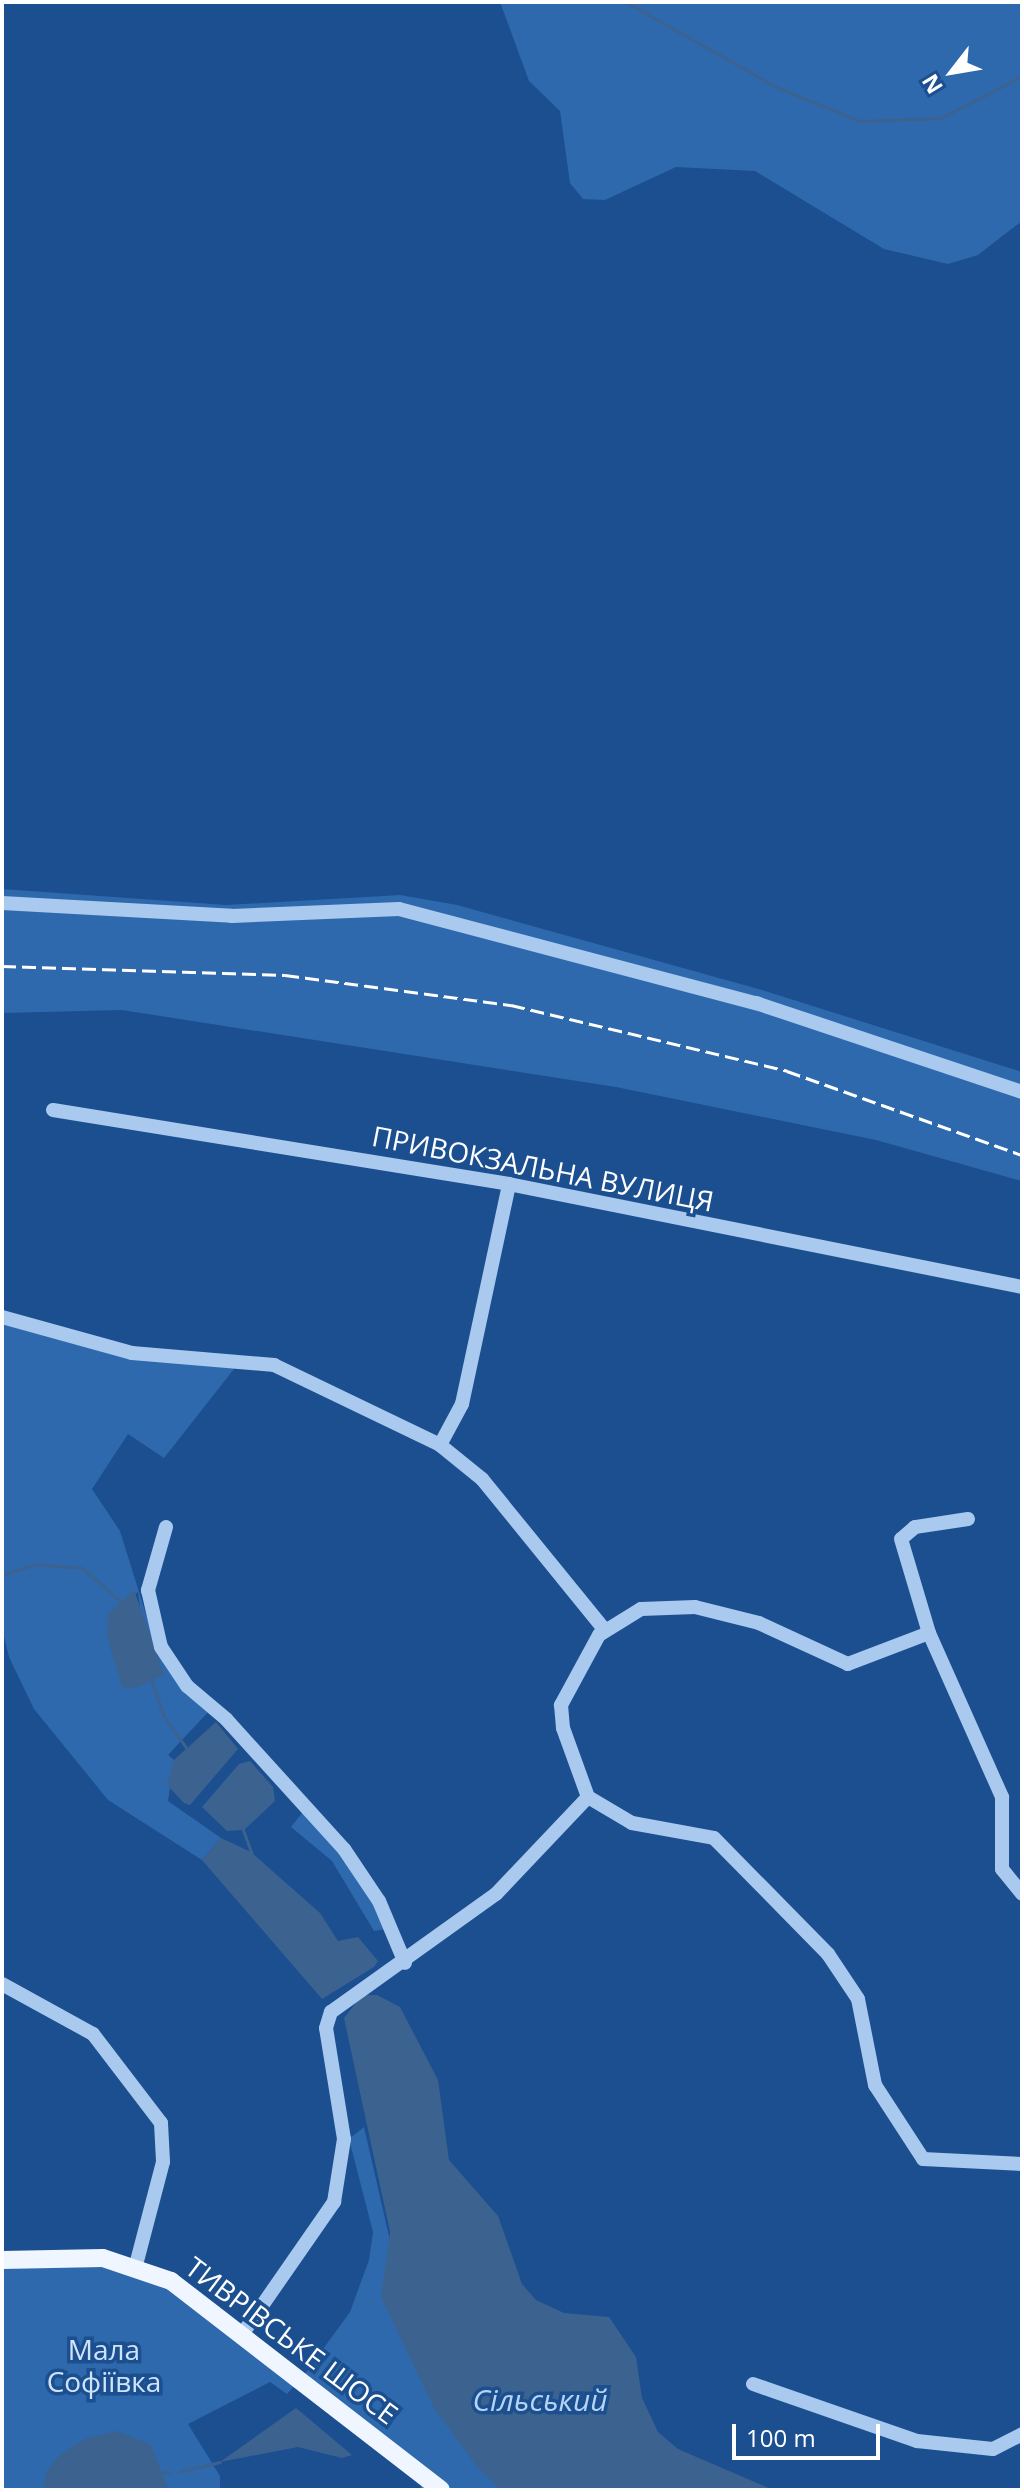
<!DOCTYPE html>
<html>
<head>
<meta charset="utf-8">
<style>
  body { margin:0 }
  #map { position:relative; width:1024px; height:2492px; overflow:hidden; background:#1b4f8f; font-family:"Open Sans",sans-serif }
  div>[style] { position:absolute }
  .green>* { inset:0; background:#2e69ad }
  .water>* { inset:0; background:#3c6290 }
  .stream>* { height:3px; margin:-1.5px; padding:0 1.5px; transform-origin:1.5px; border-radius:1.5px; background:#3c6290 }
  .minor>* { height:14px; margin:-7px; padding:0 7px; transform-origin:7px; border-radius:7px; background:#a9c9ee }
  .major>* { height:18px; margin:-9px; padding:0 9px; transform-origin:9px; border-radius:9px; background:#f0f6ff }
  .rail>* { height:3px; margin-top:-1.5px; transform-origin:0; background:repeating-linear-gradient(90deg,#fff 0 14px,transparent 0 20px) }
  span { translate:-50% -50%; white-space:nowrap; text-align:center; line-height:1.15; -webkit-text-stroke:7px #1b4f8f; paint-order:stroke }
  .street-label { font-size:28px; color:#fff }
  .park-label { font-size:28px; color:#cfe3fa }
  .water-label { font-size:30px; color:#b5d3f5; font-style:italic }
  .frame { position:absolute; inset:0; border:4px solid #fff; pointer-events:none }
  .north { position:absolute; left:912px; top:32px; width:80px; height:80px; -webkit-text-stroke:6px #1b4f8f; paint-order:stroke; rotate:239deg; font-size:22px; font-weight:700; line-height:32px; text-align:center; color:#fff }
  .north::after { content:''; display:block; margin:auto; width:28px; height:36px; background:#fff; clip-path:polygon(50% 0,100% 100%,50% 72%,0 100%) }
  .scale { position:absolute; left:732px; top:2424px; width:148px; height:36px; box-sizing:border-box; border:4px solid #fff; border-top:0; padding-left:10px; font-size:24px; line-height:28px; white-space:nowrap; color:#fff; -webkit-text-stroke:6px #1b4f8f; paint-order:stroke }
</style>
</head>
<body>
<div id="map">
  <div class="green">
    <div style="clip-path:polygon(500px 2px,1022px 2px,1022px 221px,978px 255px,948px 264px,884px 249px,755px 171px,676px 167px,605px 200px,583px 199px,570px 183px,560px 111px,529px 81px)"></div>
    <div style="clip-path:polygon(2px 889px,226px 905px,400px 895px,457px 905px,762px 990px,1022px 1072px,1022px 1181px,876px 1140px,616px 1087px,122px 1010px,2px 1013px)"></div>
    <div style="clip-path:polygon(evenodd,2px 1317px,108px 1347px,241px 1360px,164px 1458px,128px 1434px,92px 1489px,120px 1531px,149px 1624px,210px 1710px,168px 1755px,174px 1760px,168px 1801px,221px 1838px,202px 1860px,108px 1800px,34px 1709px,9px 1657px,2px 1628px,2px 1317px,138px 1592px,142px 1624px,148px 1641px,108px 1614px,138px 1592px)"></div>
    <div style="clip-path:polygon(306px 1808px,330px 1833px,392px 1928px,374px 1931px,332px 1861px,291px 1827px)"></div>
    <div style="clip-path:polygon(364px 2127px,391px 2245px,513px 2490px,418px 2490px,427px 2480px,302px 2378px,287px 2394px,270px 2382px,188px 2424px,220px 2476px,220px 2490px,2px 2490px,2px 2260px,136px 2265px,302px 2378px,350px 2312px,369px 2260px,373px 2232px,349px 2139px)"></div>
  </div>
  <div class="water">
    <div style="clip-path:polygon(134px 1590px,164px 1675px,136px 1688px,122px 1687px,107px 1636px,108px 1614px)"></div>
    <div style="clip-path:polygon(216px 1722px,238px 1749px,190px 1805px,184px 1803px,167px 1785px,174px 1760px)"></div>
    <div style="clip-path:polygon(250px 1761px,273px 1787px,275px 1801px,244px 1830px,227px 1831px,202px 1807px,239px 1764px)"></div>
    <div style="clip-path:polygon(221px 1838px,251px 1852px,320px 1913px,338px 1941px,358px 1937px,378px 1961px,374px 1967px,322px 1999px,202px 1860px)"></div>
    <div style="clip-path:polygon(362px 1995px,377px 1995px,400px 2007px,438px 2080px,449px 2160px,498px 2216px,522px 2284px,536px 2300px,564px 2313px,609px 2317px,636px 2357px,642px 2398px,658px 2432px,678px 2449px,773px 2490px,501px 2490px,478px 2468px,434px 2408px,381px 2297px,390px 2232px,344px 2018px)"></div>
    <div style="clip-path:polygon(296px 2408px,352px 2455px,342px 2458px,298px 2447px,220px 2462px)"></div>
    <div style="clip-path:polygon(118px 2431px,151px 2445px,169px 2490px,43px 2490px,46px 2472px,60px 2455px,86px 2438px)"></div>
  </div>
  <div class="stream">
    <div style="left:626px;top:2px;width:172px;rotate:29.5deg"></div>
    <div style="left:776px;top:87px;width:91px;rotate:22deg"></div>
    <div style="left:860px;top:121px;width:81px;rotate:-2.1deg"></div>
    <div style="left:941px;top:118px;width:91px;rotate:-27.4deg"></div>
    <div style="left:2px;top:1575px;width:35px;rotate:-18deg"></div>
    <div style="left:35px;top:1564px;width:47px;rotate:4.9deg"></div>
    <div style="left:82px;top:1568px;width:54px;rotate:40.5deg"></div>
    <div style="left:152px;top:1682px;width:36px;rotate:71deg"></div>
    <div style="left:164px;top:1716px;width:40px;rotate:55.1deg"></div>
    <div style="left:242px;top:1827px;width:29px;rotate:70deg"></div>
    <div style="left:163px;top:2472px;width:7px"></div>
    <div style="left:179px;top:2472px;width:42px;rotate:-13.7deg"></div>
  </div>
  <div class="minor">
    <div style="left:2px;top:903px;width:230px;rotate:3.2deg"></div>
    <div style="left:232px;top:916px;width:167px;rotate:-2.4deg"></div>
    <div style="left:399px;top:909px;width:369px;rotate:14.8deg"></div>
    <div style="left:756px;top:1003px;width:280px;rotate:18.5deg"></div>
    <div style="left:53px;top:1110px;width:462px;rotate:9.2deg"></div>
    <div style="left:509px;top:1184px;width:523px;rotate:11.35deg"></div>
    <div style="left:2px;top:1317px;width:135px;rotate:15.5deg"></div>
    <div style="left:132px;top:1353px;width:143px;rotate:4.8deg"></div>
    <div style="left:274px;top:1365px;width:184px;rotate:25.7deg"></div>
    <div style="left:440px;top:1445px;width:54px;rotate:39deg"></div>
    <div style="left:482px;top:1479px;width:193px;rotate:50.9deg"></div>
    <div style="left:440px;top:1445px;width:47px;rotate:-61.8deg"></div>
    <div style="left:462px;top:1404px;width:225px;rotate:-77.9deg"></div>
    <div style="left:968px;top:1519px;width:54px;rotate:171.4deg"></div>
    <div style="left:915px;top:1527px;width:18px;rotate:139deg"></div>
    <div style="left:901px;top:1539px;width:98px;rotate:73.4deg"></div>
    <div style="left:929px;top:1633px;width:180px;rotate:66deg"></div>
    <div style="left:1002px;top:1797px;width:72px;rotate:90deg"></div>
    <div style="left:1002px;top:1869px;width:32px;rotate:51deg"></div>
    <div style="left:166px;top:1527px;width:66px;rotate:105.9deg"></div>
    <div style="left:148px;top:1590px;width:58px;rotate:77.2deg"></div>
    <div style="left:161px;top:1647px;width:47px;rotate:56.3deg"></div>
    <div style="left:187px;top:1686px;width:51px;rotate:40.2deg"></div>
    <div style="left:226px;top:1719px;width:176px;rotate:47.8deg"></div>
    <div style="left:344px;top:1849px;width:63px;rotate:56.1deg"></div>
    <div style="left:379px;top:1901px;width:67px;rotate:67.2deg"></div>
    <div style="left:929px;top:1633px;width:87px;rotate:159.1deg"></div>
    <div style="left:848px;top:1664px;width:98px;rotate:-155.3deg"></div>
    <div style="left:759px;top:1623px;width:66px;rotate:-166deg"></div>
    <div style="left:695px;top:1607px;width:54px;rotate:177.9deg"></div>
    <div style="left:641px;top:1609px;width:49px;rotate:148.2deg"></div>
    <div style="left:599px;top:1635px;width:80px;rotate:118.5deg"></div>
    <div style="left:561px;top:1705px;width:23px;rotate:85deg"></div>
    <div style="left:563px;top:1728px;width:73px;rotate:70.1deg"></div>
    <div style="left:588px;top:1797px;width:51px;rotate:30.6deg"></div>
    <div style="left:632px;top:1823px;width:83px;rotate:10.4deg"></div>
    <div style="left:714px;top:1838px;width:163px;rotate:45.5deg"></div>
    <div style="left:828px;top:1954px;width:54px;rotate:56.3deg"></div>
    <div style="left:858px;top:1999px;width:88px;rotate:78.8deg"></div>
    <div style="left:875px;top:2085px;width:88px;rotate:57deg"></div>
    <div style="left:923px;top:2159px;width:99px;rotate:2.9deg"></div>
    <div style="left:2px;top:1984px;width:104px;rotate:28.8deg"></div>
    <div style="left:93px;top:2034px;width:112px;rotate:52.6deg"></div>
    <div style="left:161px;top:2123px;width:39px;rotate:87deg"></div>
    <div style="left:163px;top:2162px;width:106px;rotate:104.7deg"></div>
    <div style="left:243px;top:2333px;width:160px;rotate:-55.2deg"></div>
    <div style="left:334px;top:2202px;width:64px;rotate:-81deg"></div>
    <div style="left:344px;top:2139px;width:112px;rotate:-99.2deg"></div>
    <div style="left:326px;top:2028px;width:17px;rotate:-73deg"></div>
    <div style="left:331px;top:2012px;width:203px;rotate:-35.6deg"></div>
    <div style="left:496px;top:1894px;width:134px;rotate:-46.5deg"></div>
    <div style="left:753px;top:2384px;width:174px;rotate:19.2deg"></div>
    <div style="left:917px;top:2441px;width:76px;rotate:6deg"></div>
    <div style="left:993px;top:2449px;width:33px;rotate:-27deg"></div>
  </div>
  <div class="major">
    <div style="left:2px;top:2260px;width:101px;rotate:-1.1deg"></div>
    <div style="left:103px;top:2258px;width:72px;rotate:18.7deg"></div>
    <div style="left:171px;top:2281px;width:341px;rotate:37.7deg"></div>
  </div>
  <div class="rail">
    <div style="left:2px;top:966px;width:283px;rotate:1.8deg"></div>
    <div style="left:285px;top:975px;width:228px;rotate:7.6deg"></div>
    <div style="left:511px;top:1005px;width:284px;rotate:13.4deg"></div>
    <div style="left:787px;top:1071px;width:250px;rotate:19.7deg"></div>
  </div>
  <div class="street-label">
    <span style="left:543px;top:1168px;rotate:11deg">ПРИВОКЗАЛЬНА ВУЛИЦЯ</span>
    <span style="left:292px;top:2340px;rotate:37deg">ТИВРІВСЬКЕ ШОСЕ</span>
  </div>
  <div class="park-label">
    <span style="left:104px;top:2365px">Мала<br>Софіївка</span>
  </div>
  <div class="water-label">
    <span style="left:540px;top:2400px">Сільський</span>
  </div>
  <div class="frame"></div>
  <div class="north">N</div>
  <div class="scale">100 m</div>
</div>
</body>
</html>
